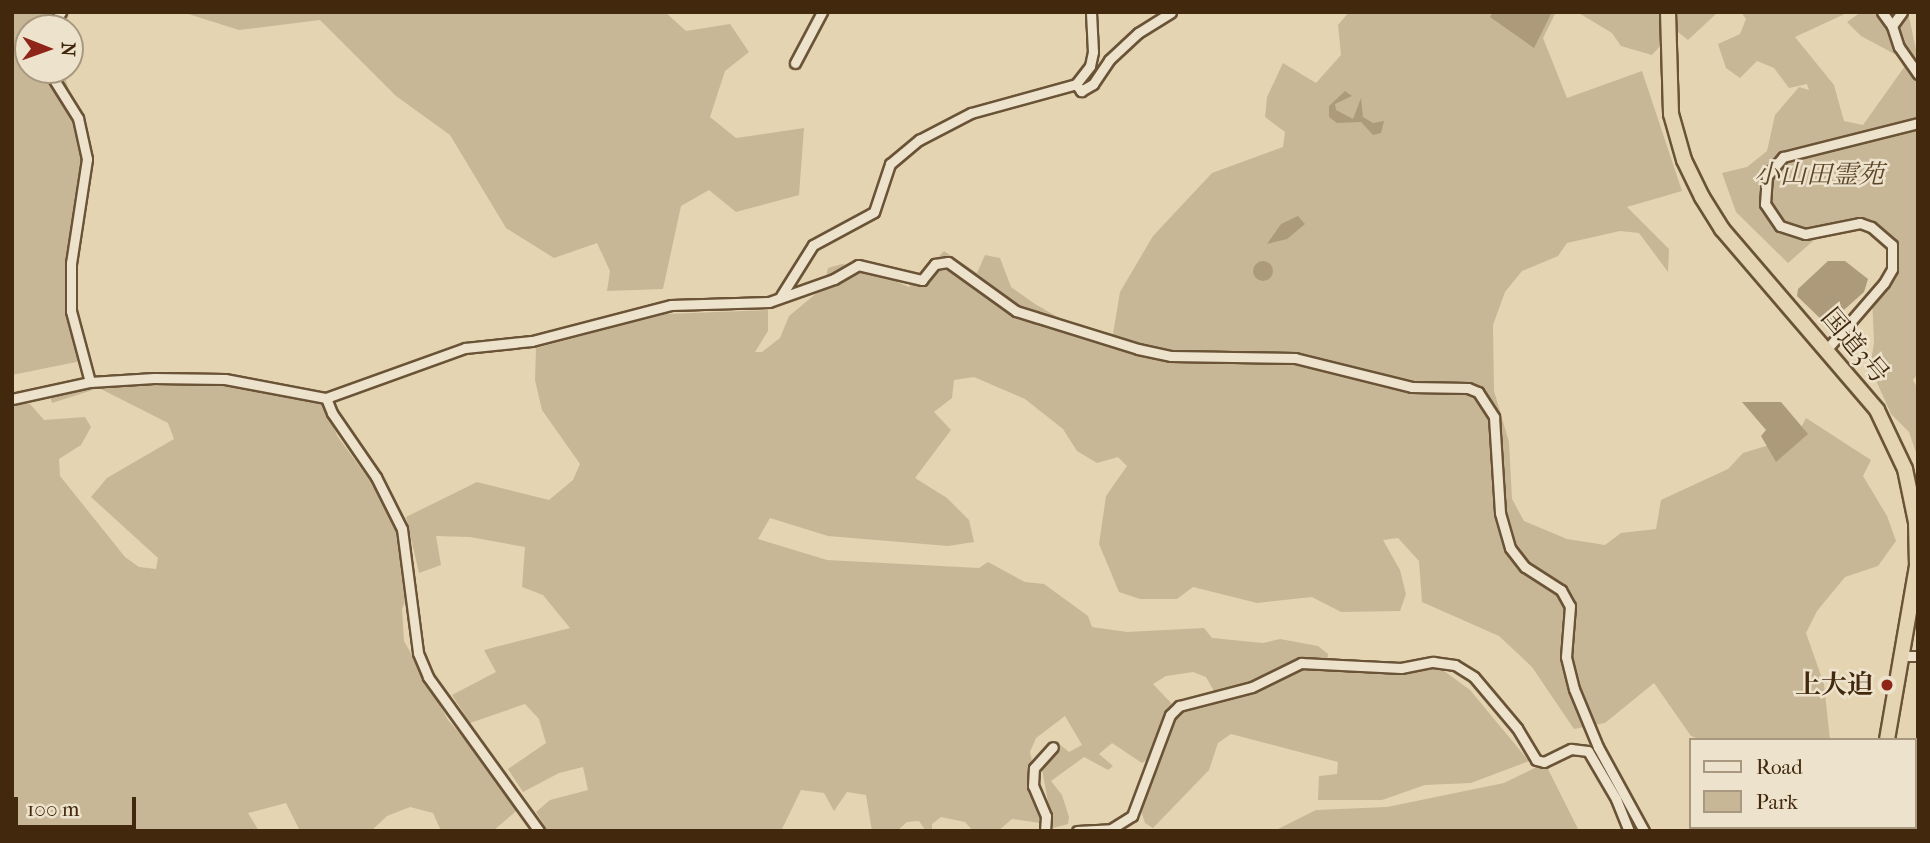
<!DOCTYPE html>
<html>
<head>
<meta charset="utf-8">
<style>
  body { margin:0 }
  #map { position:relative; width:1930px; height:843px; overflow:hidden; background:#e4d4b2; font-family:"IM FELL French Canon","Noto Serif JP",serif }
  div>[style] { position:absolute }
  .green>* { inset:0; background:#c8b796 }
  .water>* { inset:0; background:#ad9a7a }
  .round { border-radius:50% }
  .roads { filter:drop-shadow(2px 0 #6a5336) drop-shadow(-2px 0 #6a5336) drop-shadow(0 2px #6a5336) drop-shadow(0 -2px #6a5336) }
  .minor>* { height:9px; margin:-4.5px; padding:0 4.5px; transform-origin:4.5px; border-radius:4.5px; background:#ede3cd }
  .highway>* { height:14px; margin:-7px; padding:0 7px; transform-origin:7px; border-radius:7px; background:#e4d4b2 }
  .dots>* { width:19px; height:19px; translate:-50% -50%; box-sizing:border-box; border:4px solid #ede3cd; border-radius:50% }
  span { translate:-50% -50%; white-space:nowrap; text-align:center; line-height:1.15; -webkit-text-stroke:5px #ede3cd; paint-order:stroke }
  .park-label { font-size:26px; color:#5d4528; font-style:italic }
  .street-label { font-size:26px; color:#42280c }
  .poi-label { font-size:26px; color:#42280c; font-weight:700 }
  .right { translate:-100% -50%; text-align:right }
  .frame { position:absolute; inset:0; border:14px solid #42280c; pointer-events:none }
  .legend { position:absolute; left:1689px; top:738px; width:228px; height:91px; box-sizing:border-box; background:#ede3cd; border:2px solid #a99880; margin:0; padding:9px 12px; list-style:none; font-size:21px; color:#42280c }
  .legend li { display:flex; align-items:center; gap:14px; height:35px }
  .legend b { width:35px; border:2px solid #a99880 }
  .north { position:absolute; left:14px; top:14px; width:70px; height:70px; box-sizing:border-box; background:#ede3cd; border:2px solid #a99880; border-radius:50%; rotate:91deg; font-size:19px; font-weight:700; line-height:28px; text-align:center; color:#42280c }
  .north::after { content:''; display:block; margin:auto; width:24px; height:32px; background:#8f2418; clip-path:polygon(50% 0,100% 100%,50% 72%,0 100%) }
  .scale { position:absolute; left:14px; top:797px; width:122px; height:32px; box-sizing:border-box; border:4px solid #42280c; border-top:0; padding-left:9px; font-size:21px; line-height:24px; white-space:nowrap; color:#42280c; -webkit-text-stroke:5px #ede3cd; paint-order:stroke }
</style>
</head>
<body>
<div id="map">
  <div class="green">
    <div style="clip-path:polygon(12px 12px,70px 12px,63px 28px,28px 28px,28px 70px,63px 70px,84px 144px,72px 231px,81px 361px,12px 375px)"></div>
    <div style="clip-path:polygon(182px 12px,665px 12px,686px 31px,730px 24px,749px 52px,725px 71px,710px 117px,736px 138px,804px 128px,799px 195px,736px 212px,709px 190px,681px 206px,663px 289px,607px 291px,610px 271px,597px 243px,554px 258px,506px 228px,450px 135px,396px 96px,320px 20px,239px 30px)"></div>
    <div style="clip-path:polygon(1349px 12px,1556px 12px,1543px 38px,1567px 98px,1642px 71px,1682px 191px,1627px 207px,1669px 249px,1668px 272px,1639px 233px,1620px 231px,1567px 243px,1558px 256px,1522px 271px,1505px 292px,1493px 325px,1494px 391px,1509px 442px,1512px 499px,1524px 521px,1567px 539px,1605px 545px,1621px 533px,1656px 529px,1661px 500px,1728px 469px,1743px 453px,1796px 437px,1806px 418px,1871px 460px,1863px 476px,1887px 516px,1896px 541px,1878px 566px,1845px 577px,1817px 611px,1806px 633px,1824px 684px,1830px 740px,1701px 740px,1691px 736px,1654px 683px,1605px 723px,1574px 729px,1532px 667px,1499px 636px,1422px 602px,1419px 561px,1398px 538px,1383px 540px,1400px 570px,1406px 594px,1400px 611px,1341px 612px,1312px 597px,1257px 603px,1193px 587px,1177px 599px,1140px 599px,1119px 592px,1099px 544px,1106px 496px,1127px 466px,1118px 457px,1097px 463px,1077px 451px,1063px 429px,1025px 399px,974px 377px,954px 380px,952px 398px,934px 412px,951px 430px,915px 478px,947px 498px,969px 520px,974px 542px,948px 546px,828px 536px,770px 518px,758px 539px,827px 560px,979px 568px,988px 562px,1025px 582px,1044px 584px,1088px 616px,1092px 627px,1127px 632px,1204px 628px,1212px 638px,1263px 643px,1280px 639px,1318px 646px,1328px 654px,1327px 663px,1440px 668px,1470px 690px,1529px 761px,1471px 783px,1425px 785px,1382px 800px,1318px 800px,1319px 776px,1337px 774px,1338px 762px,1231px 734px,1218px 743px,1209px 770px,1153px 828px,1145px 823px,1139px 805px,1166px 729px,1190px 698px,1214px 691px,1206px 677px,1193px 672px,1166px 676px,1153px 684px,1172px 704px,1147px 760px,1142px 763px,1112px 743px,1099px 754px,1113px 766px,1108px 770px,1084px 757px,1051px 781px,1062px 795px,1069px 817px,1068px 824px,1053px 828px,1040px 759px,1048px 746px,1058px 743px,1069px 752px,1082px 745px,1065px 716px,1036px 738px,1030px 752px,1043px 812px,1040px 823px,1012px 819px,998px 831px,973px 831px,965px 822px,941px 817px,932px 824px,932px 831px,926px 831px,919px 821px,907px 822px,897px 831px,872px 831px,866px 795px,847px 792px,834px 811px,824px 793px,801px 790px,781px 831px,548px 831px,536px 812px,550px 800px,588px 790px,583px 767px,559px 773px,523px 792px,508px 769px,546px 743px,539px 719px,525px 704px,470px 723px,452px 695px,496px 672px,484px 650px,570px 628px,543px 595px,522px 587px,525px 547px,470px 537px,436px 536px,441px 565px,419px 573px,406px 517px,477px 482px,549px 500px,573px 480px,580px 464px,542px 410px,535px 380px,536px 348px,664px 314px,768px 310px,768px 331px,755px 352px,762px 352px,780px 338px,789px 316px,824px 287px,828px 268px,842px 264px,872px 271px,909px 287px,944px 251px,977px 273px,985px 255px,1000px 258px,1011px 287px,1035px 304px,1070px 324px,1113px 334px,1120px 292px,1153px 236px,1212px 173px,1283px 147px,1285px 132px,1265px 117px,1267px 97px,1283px 63px,1316px 83px,1341px 55px,1338px 25px)"></div>
    <div style="clip-path:polygon(1577px 12px,1664px 12px,1664px 42px,1652px 55px,1621px 46px,1612px 33px)"></div>
    <div style="clip-path:polygon(1675px 12px,1718px 12px,1688px 40px,1673px 28px)"></div>
    <div style="clip-path:polygon(1741px 12px,1849px 12px,1795px 37px,1834px 85px,1844px 121px,1863px 125px,1905px 66px,1902px 58px,1861px 36px,1847px 22px,1861px 12px,1908px 12px,1918px 59px,1918px 374px,1913px 380px,1918px 389px,1918px 458px,1909px 432px,1891px 414px,1870px 367px,1874px 343px,1872px 296px,1890px 260px,1884px 243px,1863px 228px,1847px 228px,1821px 234px,1788px 263px,1736px 212px,1722px 173px,1747px 167px,1767px 151px,1775px 115px,1799px 87px,1809px 90px,1807px 84px,1789px 88px,1774px 68px,1757px 61px,1740px 78px,1726px 68px,1718px 44px,1740px 34px,1746px 19px)"></div>
    <div style="clip-path:polygon(133px 374px,182px 385px,239px 375px,264px 389px,314px 399px,324px 406px,338px 437px,387px 504px,398px 532px,408px 593px,402px 609px,404px 641px,448px 720px,522px 806px,493px 831px,441px 831px,433px 813px,410px 807px,387px 816px,371px 831px,300px 831px,286px 803px,248px 813px,259px 831px,12px 831px,12px 401px,30px 404px,44px 420px,85px 417px,91px 427px,81px 445px,59px 459px,60px 476px,125px 557px,139px 567px,156px 569px,158px 558px,91px 497px,107px 478px,174px 439px,168px 423px,99px 388px,52px 403px,48px 389px,98px 377px)"></div>
    <div style="clip-path:polygon(1892px 738px,1918px 739px,1918px 831px,1885px 827px,1914px 827px,1914px 740px)"></div>
    <div style="clip-path:polygon(1545px 763px,1579px 831px,1274px 831px,1316px 810px,1387px 807px,1504px 783px)"></div>
  </div>
  <div class="water">
    <div style="clip-path:polygon(1493px 12px,1552px 12px,1534px 48px,1490px 17px)"></div>
    <div style="clip-path:polygon(1345px 91px,1352px 96px,1335px 104px,1336px 110px,1353px 119px,1361px 98px,1363px 117px,1373px 123px,1384px 121px,1381px 133px,1373px 135px,1361px 122px,1337px 123px,1329px 117px,1329px 106px)"></div>
    <div style="clip-path:polygon(1298px 216px,1305px 224px,1287px 239px,1267px 244px,1281px 224px)"></div>
    <div class="round" style="left:1253px;top:261px;width:20px;height:20px"></div>
    <div style="clip-path:polygon(1828px 261px,1845px 261px,1868px 279px,1864px 292px,1827px 325px,1797px 296px,1798px 289px)"></div>
    <div style="clip-path:polygon(1742px 402px,1781px 402px,1808px 434px,1776px 462px,1761px 436px,1766px 430px)"></div>
  </div>
  <div class="roads">
    <div class="minor">
      <div style="left:1882px;top:12px;width:17px;rotate:54deg"></div>
      <div style="left:1902px;top:12px;width:17px;rotate:126deg"></div>
      <div style="left:1892px;top:26px;width:22px;rotate:72deg"></div>
      <div style="left:1899px;top:47px;width:33px;rotate:55deg"></div>
      <div style="left:51px;top:28px;width:19px;rotate:-58deg"></div>
      <div style="left:795px;top:63px;width:58px;rotate:-62.1deg"></div>
      <div style="left:48px;top:70px;width:57px;rotate:58deg"></div>
      <div style="left:78px;top:118px;width:42px;rotate:77.6deg"></div>
      <div style="left:87px;top:159px;width:105px;rotate:98.7deg"></div>
      <div style="left:71px;top:263px;width:48px;rotate:90deg"></div>
      <div style="left:71px;top:311px;width:73px;rotate:75deg"></div>
      <div style="left:1076px;top:84px;width:9px;rotate:54deg"></div>
      <div style="left:1081px;top:91px;width:14px;rotate:-30deg"></div>
      <div style="left:1093px;top:84px;width:29px;rotate:-56deg"></div>
      <div style="left:1109px;top:60px;width:40px;rotate:-43deg"></div>
      <div style="left:1138px;top:33px;width:39px;rotate:-32deg"></div>
      <div style="left:781px;top:296px;width:60px;rotate:-57.9deg"></div>
      <div style="left:813px;top:245px;width:69px;rotate:-28.4deg"></div>
      <div style="left:874px;top:212px;width:51px;rotate:-71.6deg"></div>
      <div style="left:890px;top:164px;width:38px;rotate:-40deg"></div>
      <div style="left:919px;top:140px;width:59px;rotate:-27.4deg"></div>
      <div style="left:971px;top:113px;width:109px;rotate:-15.4deg"></div>
      <div style="left:1076px;top:84px;width:23px;rotate:-52deg"></div>
      <div style="left:1090px;top:66px;width:14px;rotate:-78deg"></div>
      <div style="left:1093px;top:52px;width:40px;rotate:-92.9deg"></div>
      <div style="left:1827px;top:349px;width:87px;rotate:-49.2deg"></div>
      <div style="left:1884px;top:283px;width:16px;rotate:-60deg"></div>
      <div style="left:1892px;top:269px;width:24px;rotate:-90deg"></div>
      <div style="left:1892px;top:245px;width:28px;rotate:-139deg"></div>
      <div style="left:1871px;top:227px;width:12px;rotate:-160deg"></div>
      <div style="left:1860px;top:223px;width:56px;rotate:168.7deg"></div>
      <div style="left:1805px;top:234px;width:26px;rotate:-162deg"></div>
      <div style="left:1780px;top:226px;width:27px;rotate:-124deg"></div>
      <div style="left:1765px;top:204px;width:28px;rotate:-86deg"></div>
      <div style="left:1767px;top:176px;width:25px;rotate:-50deg"></div>
      <div style="left:1783px;top:157px;width:139px;rotate:-14.1deg"></div>
      <div style="left:326px;top:398px;width:16px;rotate:68deg"></div>
      <div style="left:332px;top:413px;width:78px;rotate:55.5deg"></div>
      <div style="left:376px;top:477px;width:58px;rotate:63.4deg"></div>
      <div style="left:402px;top:529px;width:125px;rotate:82.6deg"></div>
      <div style="left:418px;top:653px;width:26px;rotate:67deg"></div>
      <div style="left:428px;top:677px;width:190px;rotate:54.2deg"></div>
      <div style="left:12px;top:399px;width:80px;rotate:-12.3deg"></div>
      <div style="left:90px;top:382px;width:64px;rotate:-3.6deg"></div>
      <div style="left:154px;top:378px;width:71px;rotate:0.8deg"></div>
      <div style="left:225px;top:379px;width:103px;rotate:10.7deg"></div>
      <div style="left:326px;top:398px;width:148px;rotate:-19.8deg"></div>
      <div style="left:465px;top:348px;width:67px;rotate:-6deg"></div>
      <div style="left:532px;top:341px;width:144px;rotate:-14.5deg"></div>
      <div style="left:671px;top:305px;width:98px;rotate:-1.8deg"></div>
      <div style="left:769px;top:302px;width:69px;rotate:-19.5deg"></div>
      <div style="left:834px;top:279px;width:28px;rotate:-30deg"></div>
      <div style="left:858px;top:265px;width:66px;rotate:13.2deg"></div>
      <div style="left:922px;top:280px;width:21px;rotate:-51deg"></div>
      <div style="left:935px;top:264px;width:13px;rotate:-9deg"></div>
      <div style="left:948px;top:262px;width:84px;rotate:35.8deg"></div>
      <div style="left:1016px;top:311px;width:128px;rotate:17.3deg"></div>
      <div style="left:1138px;top:349px;width:34px;rotate:12deg"></div>
      <div style="left:1171px;top:356px;width:124px;rotate:0.9deg"></div>
      <div style="left:1295px;top:358px;width:121px;rotate:13.9deg"></div>
      <div style="left:1412px;top:387px;width:56px;rotate:1deg"></div>
      <div style="left:1468px;top:388px;width:11px;rotate:22deg"></div>
      <div style="left:1478px;top:392px;width:30px;rotate:57deg"></div>
      <div style="left:1494px;top:417px;width:96px;rotate:86.4deg"></div>
      <div style="left:1500px;top:513px;width:36px;rotate:74deg"></div>
      <div style="left:1510px;top:548px;width:24px;rotate:52deg"></div>
      <div style="left:1525px;top:567px;width:43px;rotate:32.6deg"></div>
      <div style="left:1561px;top:590px;width:18px;rotate:61deg"></div>
      <div style="left:1570px;top:606px;width:51px;rotate:94.5deg"></div>
      <div style="left:1566px;top:657px;width:33px;rotate:76deg"></div>
      <div style="left:1574px;top:689px;width:63px;rotate:67.5deg"></div>
      <div style="left:1598px;top:747px;width:96px;rotate:61.3deg"></div>
      <div style="left:1902px;top:656px;width:16px"></div>
      <div style="left:1045px;top:831px;width:15px;rotate:-86deg"></div>
      <div style="left:1046px;top:816px;width:33px;rotate:-113deg"></div>
      <div style="left:1033px;top:786px;width:18px;rotate:-87deg"></div>
      <div style="left:1034px;top:768px;width:28px;rotate:-48deg"></div>
      <div style="left:1077px;top:831px;width:34px;rotate:-3deg"></div>
      <div style="left:1111px;top:829px;width:25px;rotate:-32deg"></div>
      <div style="left:1132px;top:816px;width:108px;rotate:-69.4deg"></div>
      <div style="left:1170px;top:715px;width:13px;rotate:-45deg"></div>
      <div style="left:1179px;top:706px;width:75px;rotate:-14.6deg"></div>
      <div style="left:1252px;top:687px;width:55px;rotate:-26.1deg"></div>
      <div style="left:1301px;top:663px;width:100px;rotate:2.9deg"></div>
      <div style="left:1401px;top:668px;width:33px;rotate:-11deg"></div>
      <div style="left:1433px;top:662px;width:22px;rotate:8deg"></div>
      <div style="left:1455px;top:665px;width:22px;rotate:32deg"></div>
      <div style="left:1474px;top:677px;width:67px;rotate:49.9deg"></div>
      <div style="left:1517px;top:728px;width:37px;rotate:59deg"></div>
      <div style="left:1536px;top:760px;width:8px;rotate:14deg"></div>
      <div style="left:1544px;top:762px;width:30px;rotate:-26deg"></div>
      <div style="left:1571px;top:749px;width:17px;rotate:7deg"></div>
      <div style="left:1588px;top:751px;width:56px;rotate:59.7deg"></div>
      <div style="left:1616px;top:799px;width:35px;rotate:68deg"></div>
    </div>
    <div class="highway">
      <div style="left:1668px;top:12px;width:102px;rotate:88.3deg"></div>
      <div style="left:1671px;top:114px;width:48px;rotate:74.2deg"></div>
      <div style="left:1684px;top:160px;width:41px;rotate:64.1deg"></div>
      <div style="left:1702px;top:197px;width:38px;rotate:58deg"></div>
      <div style="left:1722px;top:229px;width:238px;rotate:49.4deg"></div>
      <div style="left:1877px;top:410px;width:65px;rotate:64.6deg"></div>
      <div style="left:1905px;top:469px;width:54px;rotate:78.3deg"></div>
      <div style="left:1916px;top:522px;width:44px;rotate:88.7deg"></div>
      <div style="left:1917px;top:566px;width:177px;rotate:99.8deg"></div>
      <div style="left:1877px;top:831px;width:4px;rotate:-90deg"></div>
    </div>
  </div>
  <div class="dots">
    <div style="left:1887px;top:685px;background:#8f2418"></div>
  </div>
  <div class="park-label">
    <span style="left:1819px;top:175px">小山田霊苑</span>
  </div>
  <div class="street-label">
    <span style="left:1855px;top:346px;rotate:50deg">国道3号</span>
  </div>
  <div class="poi-label">
    <span class="right" style="left:1873px;top:685px">上大迫</span>
  </div>
  <div class="frame"></div>
  <ul class="legend">
  <li><b style="height:9px;background:#ede3cd"></b>Road</li>
  <li><b style="height:19px;background:#c8b796"></b>Park</li>
  </ul>
  <div class="north">N</div>
  <div class="scale">100 m</div>
</div>
</body>
</html>
